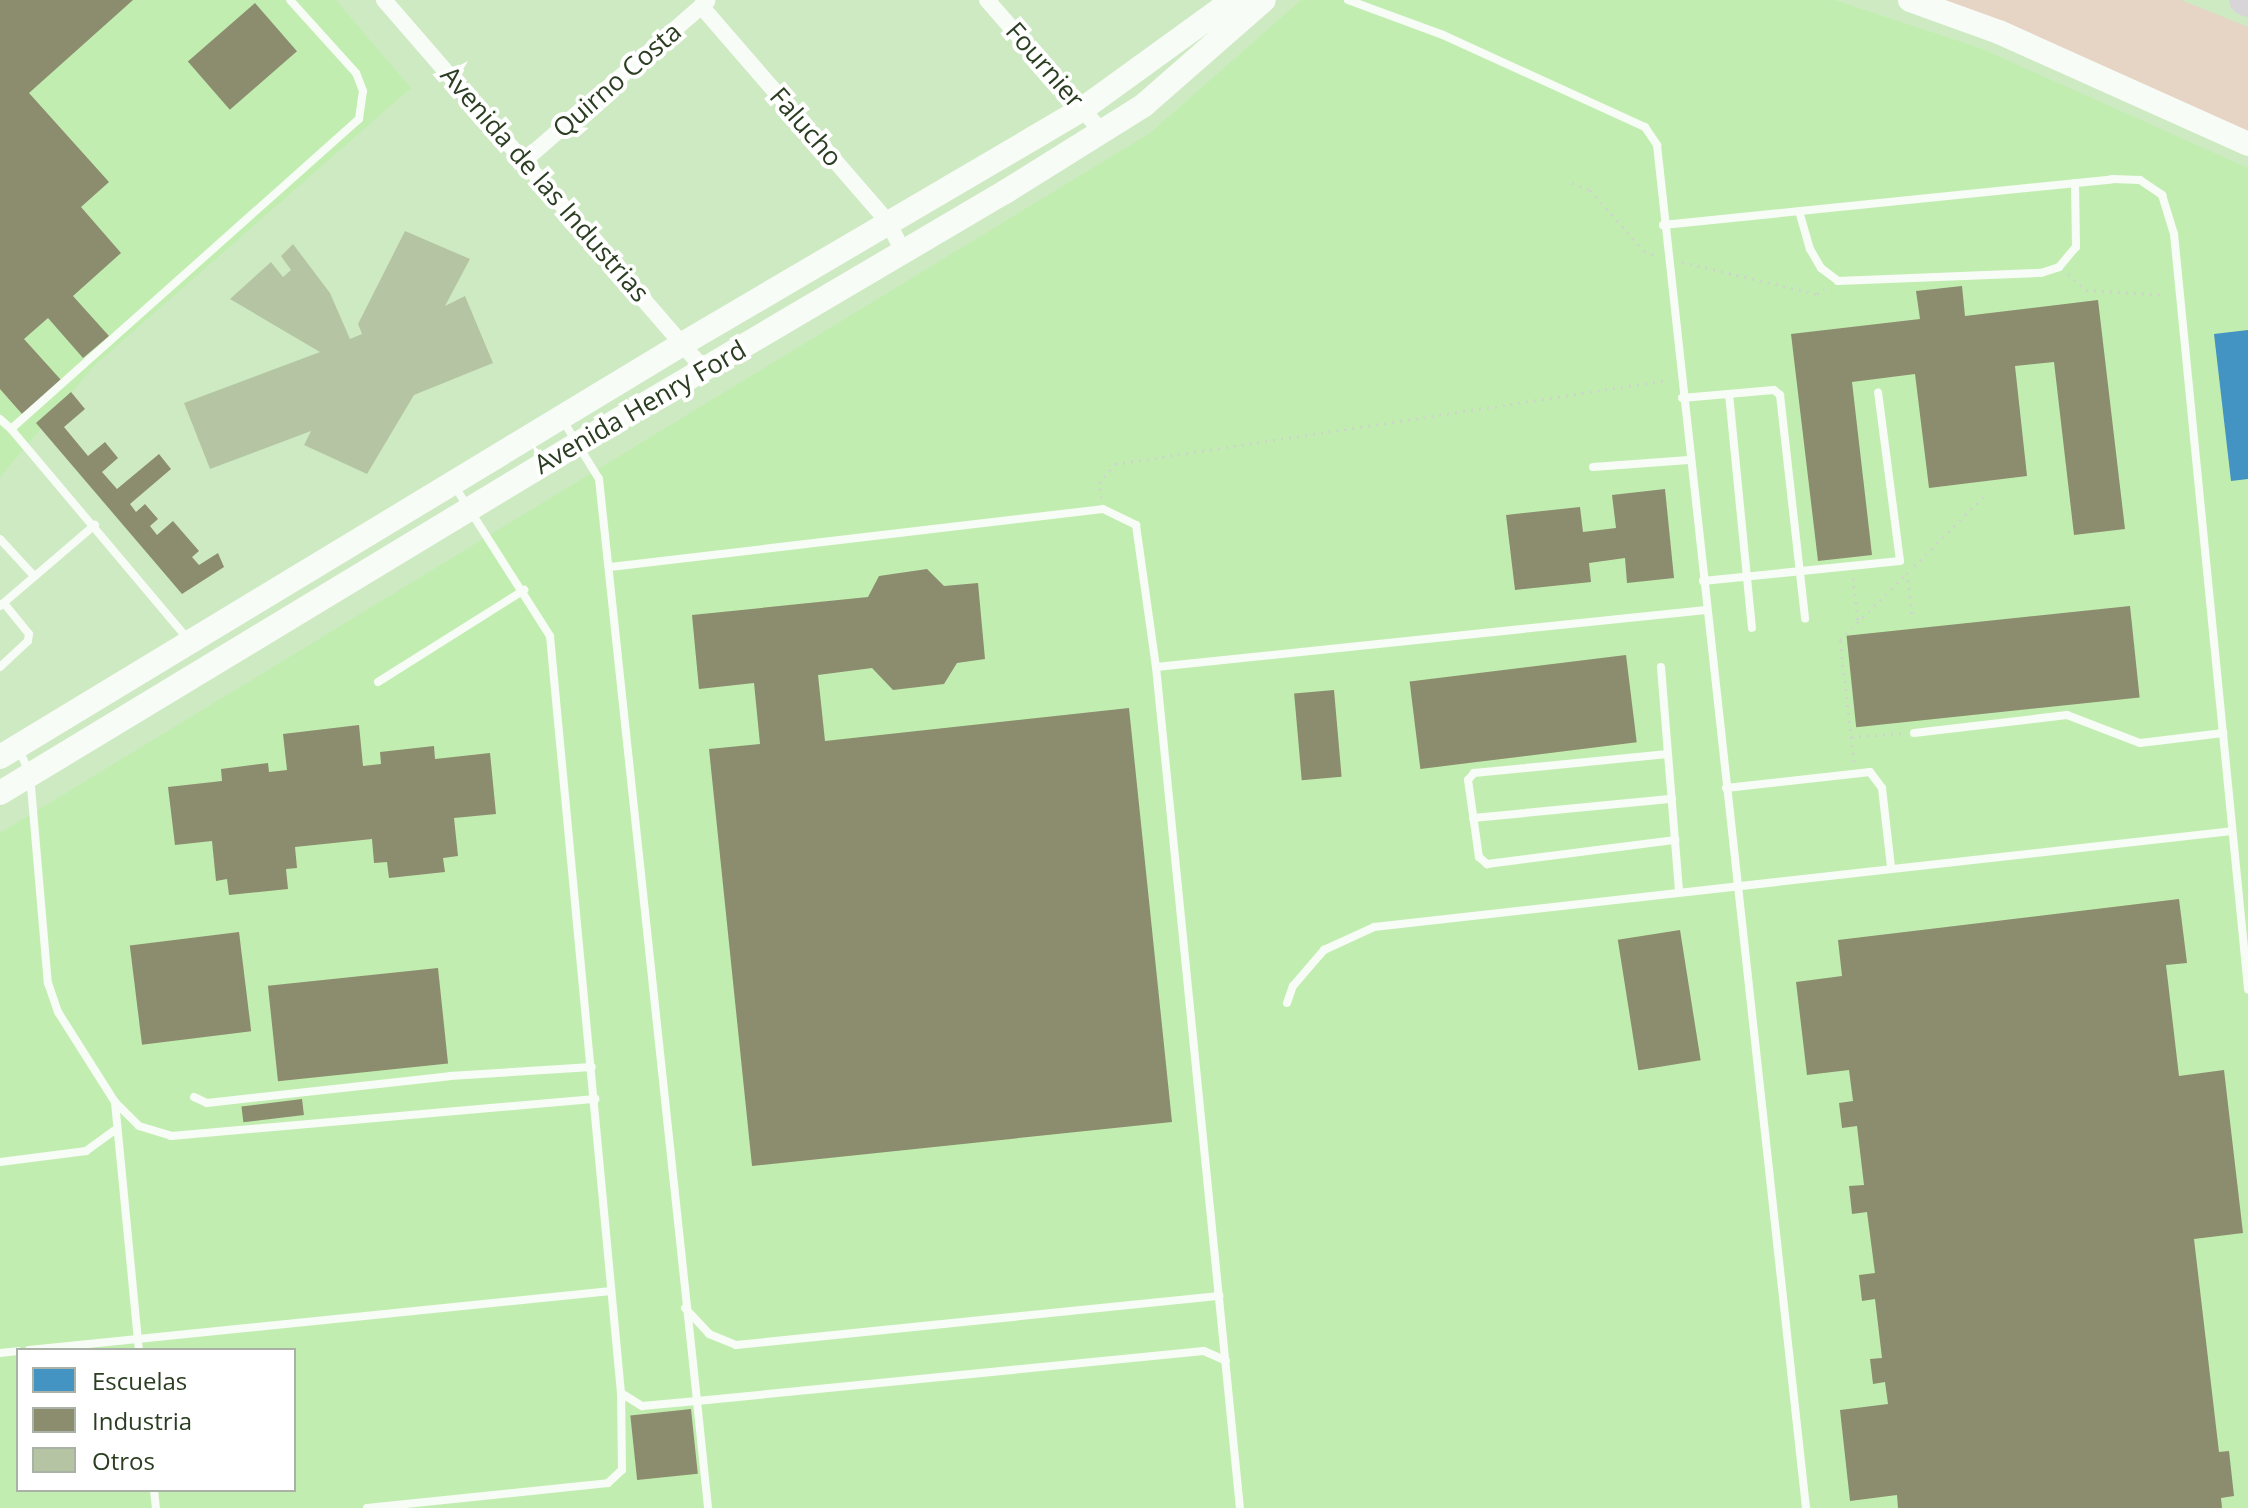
<!DOCTYPE html>
<html>
<head>
<meta charset="utf-8">
<style>
  body { margin:0 }
  #map { position:relative; width:2248px; height:1508px; overflow:hidden; background:#ceeac3; font-family:"Open Sans",sans-serif }
  div>[style] { position:absolute }
  .built>* { inset:0; background:#c2edb0 }
  .green>* { inset:0; background:#e6d4c4 }
  .schools>* { inset:0; background:#4393c3 }
  .industry>* { inset:0; background:#8c8c6e; transform-origin:0 0 }
  .building>* { inset:0; background:#b5c5a4 }
  .path>* { height:3px; margin-top:-1.5px; transform-origin:0; background:repeating-linear-gradient(90deg,#ced6cb 0 2px,transparent 0 8px) }
  .lane>* { height:8px; margin:-4px; padding:0 4px; transform-origin:4px; border-radius:4px; background:#f8fcf6 }
  .street>* { height:16px; margin:-8px; padding:0 8px; transform-origin:8px; border-radius:8px; background:#f8fcf6 }
  .secondary>* { height:24px; margin:-12px; padding:0 12px; transform-origin:12px; border-radius:12px; background:#f8fcf6 }
  .highway>* { height:30px; margin:-15px; padding:0 15px; transform-origin:15px; border-radius:15px; background:#d8d5d9 }
  span { translate:-50% -50%; white-space:nowrap; text-align:center; line-height:1.15; -webkit-text-stroke:8px #fff; paint-order:stroke }
  .street-label { font-size:26px; color:#2b3e22 }
  .legend { position:absolute; left:16px; top:1348px; width:280px; height:144px; box-sizing:border-box; background:#fff; border:2px solid #aab2a7; margin:0; padding:10px 14px; list-style:none; font-size:24px; color:#2b3e22 }
  .legend li { display:flex; align-items:center; gap:16px; height:40px }
  .legend b { width:40px; border:2px solid #aab2a7 }
</style>
</head>
<body>
<div id="map">
  <div class="built">
    <div style="clip-path:polygon(0 0,336px 0,411px 88px,95px 365px,0 477px)"></div>
    <div style="clip-path:polygon(evenodd,1301px 0,1835px 0,1980px 48px,2248px 168px,2248px 1508px,0 1508px,0 833px,1150px 133px,1301px 0,18px 1350px,294px 1350px,294px 1490px,18px 1490px,18px 1350px)"></div>
  </div>
  <div class="green">
    <div style="clip-path:polygon(1941px 0,2181px 0,2248px 27px,2248px 132px)"></div>
  </div>
  <div class="schools">
    <div style="clip-path:polygon(2248px 330px,2248px 479px,2231px 481px,2214px 334px)"></div>
  </div>
  <div class="industry">
    <div style="clip-path:polygon(0 0,133px 0,29px 93px,109px 182px,81px 207px,121px 253px,73px 296px,109px 336px,83px 358px,48px 318px,24px 339px,61px 380px,22px 414px,0 389px)"></div>
    <div style="left:255px;top:3px;width:64px;height:89px;rotate:49deg"></div>
    <div style="clip-path:polygon(1962px 286px,1965px 316px,2098px 300px,2125px 529px,2074px 535px,2054px 362px,2015px 366px,2027px 476px,1929px 488px,1915px 374px,1852px 382px,1872px 555px,1818px 561px,1791px 334px,1920px 319px,1916px 291px)"></div>
    <div style="clip-path:polygon(71px 392px,85px 409px,64px 427px,88px 456px,105px 442px,118px 458px,102px 472px,117px 489px,159px 454px,171px 469px,130px 504px,136px 512px,145px 504px,158px 519px,150px 526px,157px 535px,173px 521px,199px 551px,192px 557px,199px 565px,218px 553px,224px 567px,182px 594px,36px 423px)"></div>
    <div style="clip-path:polygon(1665px 489px,1674px 578px,1627px 583px,1625px 558px,1589px 563px,1591px 582px,1515px 590px,1506px 515px,1580px 507px,1583px 532px,1616px 528px,1612px 495px)"></div>
    <div style="clip-path:polygon(927px 569px,944px 586px,978px 583px,985px 659px,957px 663px,944px 684px,893px 690px,872px 668px,818px 675px,825px 741px,1129px 708px,1172px 1122px,752px 1166px,709px 749px,760px 744px,754px 683px,699px 689px,692px 615px,868px 597px,879px 576px)"></div>
    <div style="left:2130px;top:606px;width:92px;height:285px;rotate:84deg"></div>
    <div style="left:1626px;top:655px;width:88px;height:218px;rotate:83deg"></div>
    <div style="left:1334px;top:690px;width:87px;height:40px;rotate:85deg"></div>
    <div style="clip-path:polygon(359px 725px,363px 766px,381px 764px,380px 752px,434px 746px,435px 759px,490px 753px,496px 814px,454px 818px,458px 856px,443px 858px,445px 872px,389px 878px,387px 862px,374px 863px,372px 839px,295px 847px,297px 868px,286px 869px,288px 889px,229px 895px,227px 879px,216px 881px,212px 841px,175px 845px,168px 787px,222px 781px,221px 769px,268px 763px,269px 772px,287px 770px,283px 734px)"></div>
    <div style="clip-path:polygon(2179px 899px,2187px 963px,2166px 965px,2179px 1076px,2224px 1070px,2243px 1233px,2194px 1239px,2219px 1452px,2229px 1451px,2234px 1496px,2221px 1498px,2222px 1508px,1898px 1508px,1897px 1495px,1850px 1501px,1840px 1410px,1888px 1404px,1885px 1382px,1873px 1384px,1870px 1359px,1882px 1358px,1875px 1299px,1862px 1301px,1859px 1275px,1875px 1273px,1867px 1212px,1852px 1214px,1849px 1186px,1864px 1185px,1857px 1126px,1842px 1128px,1839px 1103px,1853px 1101px,1849px 1070px,1807px 1075px,1796px 982px,1842px 976px,1838px 940px)"></div>
    <div style="left:1680px;top:930px;width:132px;height:63px;rotate:81deg"></div>
    <div style="left:239px;top:932px;width:100px;height:110px;rotate:83deg"></div>
    <div style="left:438px;top:968px;width:96px;height:171px;rotate:84deg"></div>
    <div style="left:302px;top:1099px;width:16px;height:61px;rotate:83deg"></div>
    <div style="left:691px;top:1409px;width:65px;height:61px;rotate:84deg"></div>
  </div>
  <div class="building">
    <div style="clip-path:polygon(405px 231px,470px 259px,445px 306px,465px 296px,493px 363px,414px 395px,367px 474px,304px 445px,311px 431px,210px 469px,184px 403px,320px 352px,230px 299px,271px 262px,283px 277px,291px 270px,281px 256px,293px 244px,330px 293px,350px 339px,362px 334px,358px 324px)"></div>
  </div>
  <div class="path">
    <div style="left:1572px;top:183px;width:19px;rotate:21deg"></div>
    <div style="left:1590px;top:190px;width:81px;rotate:48.5deg"></div>
    <div style="left:1644px;top:251px;width:12px;rotate:20deg"></div>
    <div style="left:1682px;top:262px;width:139px;rotate:13.3deg"></div>
    <div style="left:1817px;top:294px;width:9px;rotate:-32deg"></div>
    <div style="left:2068px;top:274px;width:24px;rotate:42deg"></div>
    <div style="left:2086px;top:290px;width:80px;rotate:3.6deg"></div>
    <div style="left:1101px;top:498px;width:15px;rotate:-98deg"></div>
    <div style="left:1099px;top:483px;width:25px;rotate:-50deg"></div>
    <div style="left:1115px;top:464px;width:560px;rotate:-8.62deg"></div>
    <div style="left:1914px;top:566px;width:98px;rotate:-45deg"></div>
    <div style="left:1907px;top:572px;width:44px;rotate:83.5deg"></div>
    <div style="left:1853px;top:578px;width:44px;rotate:83.5deg"></div>
    <div style="left:1851px;top:737px;width:52px;rotate:-4.4deg"></div>
    <div style="left:1854px;top:762px;width:123px;rotate:-96.5deg"></div>
    <div style="left:1840px;top:640px;width:93px;rotate:-45deg"></div>
  </div>
  <div class="lane">
    <div style="left:1348px;top:0;width:101px;rotate:20.2deg"></div>
    <div style="left:1443px;top:35px;width:222px;rotate:24.5deg"></div>
    <div style="left:1645px;top:127px;width:22px;rotate:56deg"></div>
    <div style="left:1657px;top:145px;width:1371px;rotate:83.76deg"></div>
    <div style="left:1799px;top:211px;width:40px;rotate:74deg"></div>
    <div style="left:1810px;top:249px;width:22px;rotate:60deg"></div>
    <div style="left:1821px;top:268px;width:21px;rotate:37deg"></div>
    <div style="left:1838px;top:281px;width:203px;rotate:-2.3deg"></div>
    <div style="left:2041px;top:273px;width:19px;rotate:-18deg"></div>
    <div style="left:2059px;top:267px;width:26px;rotate:-50deg"></div>
    <div style="left:2076px;top:247px;width:64px;rotate:-90.9deg"></div>
    <div style="left:1663px;top:225px;width:451px;rotate:-5.8deg"></div>
    <div style="left:2112px;top:179px;width:28px;rotate:2deg"></div>
    <div style="left:2140px;top:180px;width:27px;rotate:34deg"></div>
    <div style="left:2162px;top:195px;width:41px;rotate:72.9deg"></div>
    <div style="left:2174px;top:234px;width:759px;rotate:84.4deg"></div>
    <div style="left:1729px;top:394px;width:235px;rotate:84.4deg"></div>
    <div style="left:1682px;top:398px;width:92px;rotate:-5deg"></div>
    <div style="left:1774px;top:390px;width:8px;rotate:40deg"></div>
    <div style="left:1780px;top:395px;width:225px;rotate:83.6deg"></div>
    <div style="left:0;top:419px;width:15px;rotate:42deg"></div>
    <div style="left:11px;top:429px;width:466px;rotate:-41.7deg"></div>
    <div style="left:359px;top:119px;width:28px;rotate:-82deg"></div>
    <div style="left:363px;top:91px;width:19px;rotate:-111deg"></div>
    <div style="left:356px;top:73px;width:98px;rotate:-132.1deg"></div>
    <div style="left:562px;top:419px;width:70px;rotate:58.3deg"></div>
    <div style="left:599px;top:479px;width:927px;rotate:83.93deg"></div>
    <div style="left:697px;top:1401px;width:509px;rotate:-5.63deg"></div>
    <div style="left:1204px;top:1351px;width:24px;rotate:24deg"></div>
    <div style="left:11px;top:429px;width:275px;rotate:49.9deg"></div>
    <div style="left:1593px;top:467px;width:96px;rotate:-4.2deg"></div>
    <div style="left:0;top:539px;width:50px;rotate:47.4deg"></div>
    <div style="left:610px;top:567px;width:496px;rotate:-6.7deg"></div>
    <div style="left:1103px;top:509px;width:37px;rotate:26deg"></div>
    <div style="left:1136px;top:525px;width:143px;rotate:82deg"></div>
    <div style="left:1156px;top:667px;width:845px;rotate:84.3deg"></div>
    <div style="left:1703px;top:581px;width:198px;rotate:-5.8deg"></div>
    <div style="left:1900px;top:561px;width:170px;rotate:-97.4deg"></div>
    <div style="left:0;top:606px;width:125px;rotate:-40.5deg"></div>
    <div style="left:0;top:667px;width:38px;rotate:-43deg"></div>
    <div style="left:28px;top:641px;width:7px;rotate:-82deg"></div>
    <div style="left:29px;top:634px;width:40px;rotate:-129deg"></div>
    <div style="left:1156px;top:667px;width:553px;rotate:-5.92deg"></div>
    <div style="left:1661px;top:667px;width:224px;rotate:85.4deg"></div>
    <div style="left:378px;top:682px;width:173px;rotate:-32.2deg"></div>
    <div style="left:1914px;top:733px;width:154px;rotate:-6.7deg"></div>
    <div style="left:2067px;top:715px;width:78px;rotate:21deg"></div>
    <div style="left:2140px;top:743px;width:84px;rotate:-6.9deg"></div>
    <div style="left:19px;top:749px;width:28px;rotate:67deg"></div>
    <div style="left:30px;top:775px;width:209px;rotate:85.1deg"></div>
    <div style="left:48px;top:983px;width:31px;rotate:71deg"></div>
    <div style="left:58px;top:1012px;width:107px;rotate:57.7deg"></div>
    <div style="left:115px;top:1102px;width:249px;rotate:84.5deg"></div>
    <div style="left:1668px;top:754px;width:195px;rotate:174.4deg"></div>
    <div style="left:1474px;top:773px;width:9px;rotate:131deg"></div>
    <div style="left:1468px;top:780px;width:78px;rotate:81.9deg"></div>
    <div style="left:1479px;top:857px;width:11px;rotate:41deg"></div>
    <div style="left:1487px;top:864px;width:190px;rotate:-7.3deg"></div>
    <div style="left:1726px;top:788px;width:145px;rotate:-6.3deg"></div>
    <div style="left:1870px;top:772px;width:20px;rotate:53deg"></div>
    <div style="left:1882px;top:788px;width:80px;rotate:83.5deg"></div>
    <div style="left:1473px;top:818px;width:200px;rotate:-5.5deg"></div>
    <div style="left:1287px;top:1003px;width:18px;rotate:-71deg"></div>
    <div style="left:1293px;top:986px;width:48px;rotate:-49.3deg"></div>
    <div style="left:1324px;top:950px;width:55px;rotate:-24.7deg"></div>
    <div style="left:1374px;top:927px;width:863px;rotate:-6.38deg"></div>
    <div style="left:194px;top:1097px;width:14px;rotate:25deg"></div>
    <div style="left:207px;top:1103px;width:244px;rotate:-6.3deg"></div>
    <div style="left:450px;top:1076px;width:142px;rotate:-3.6deg"></div>
    <div style="left:115px;top:1102px;width:34px;rotate:45deg"></div>
    <div style="left:139px;top:1126px;width:34px;rotate:17deg"></div>
    <div style="left:171px;top:1136px;width:426px;rotate:-5deg"></div>
    <div style="left:0;top:1162px;width:87px;rotate:-7.3deg"></div>
    <div style="left:86px;top:1151px;width:34px;rotate:-36deg"></div>
    <div style="left:685px;top:1308px;width:35px;rotate:47deg"></div>
    <div style="left:709px;top:1334px;width:29px;rotate:22deg"></div>
    <div style="left:736px;top:1345px;width:486px;rotate:-5.8deg"></div>
    <div style="left:29px;top:1350px;width:585px;rotate:-5.79deg"></div>
    <div style="left:0;top:1353px;width:18px;rotate:-6deg"></div>
    <div style="left:621px;top:1393px;width:25px;rotate:32deg"></div>
    <div style="left:642px;top:1406px;width:55px;rotate:-5.2deg"></div>
    <div style="left:697px;top:1401px;width:108px;rotate:84.1deg"></div>
    <div style="left:154px;top:1490px;width:18px;rotate:84deg"></div>
    <div style="left:367px;top:1508px;width:242px;rotate:-5.9deg"></div>
    <div style="left:608px;top:1483px;width:19px;rotate:-43deg"></div>
    <div style="left:622px;top:1470px;width:77px;rotate:-90.7deg"></div>
    <div style="left:621px;top:1393px;width:760px;rotate:-95.36deg"></div>
    <div style="left:550px;top:636px;width:177px;rotate:-122.5deg"></div>
  </div>
  <div class="street">
    <div style="left:384px;top:0;width:489px;rotate:49.1deg"></div>
    <div style="left:987px;top:0;width:175px;rotate:48.9deg"></div>
    <div style="left:701px;top:6px;width:286px;rotate:49.1deg"></div>
    <div style="left:888px;top:222px;width:34px;rotate:63deg"></div>
    <div style="left:525px;top:160px;width:242px;rotate:-41.1deg"></div>
  </div>
  <div class="secondary">
    <div style="left:1910px;top:0;width:95px;rotate:19.8deg"></div>
    <div style="left:1999px;top:32px;width:273px;rotate:24.2deg"></div>
    <div style="left:0;top:757px;width:800px;rotate:-31.18deg"></div>
    <div style="left:684px;top:343px;width:464px;rotate:-30.4deg"></div>
    <div style="left:1084px;top:108px;width:184px;rotate:-35.9deg"></div>
    <div style="left:0;top:793px;width:674px;rotate:-31.17deg"></div>
    <div style="left:577px;top:444px;width:497px;rotate:-30.5deg"></div>
    <div style="left:1005px;top:192px;width:164px;rotate:-32deg"></div>
    <div style="left:1144px;top:105px;width:159px;rotate:-41.2deg"></div>
  </div>
  <div class="highway">
    <div style="left:2244px;top:0;width:4px;rotate:27deg"></div>
  </div>
  <div class="street-label">
    <span style="left:1045px;top:65px;rotate:49deg">Fournier</span>
    <span style="left:617px;top:80px;rotate:-41deg">Quirno Costa</span>
    <span style="left:806px;top:127px;rotate:49deg">Falucho</span>
    <span style="left:545px;top:184px;rotate:49deg">Avenida de las Industrias</span>
    <span style="left:640px;top:407px;rotate:-30deg">Avenida Henry Ford</span>
  </div>
  <ul class="legend">
  <li><b style="height:22px;background:#4393c3"></b>Escuelas</li>
  <li><b style="height:22px;background:#8c8c6e"></b>Industria</li>
  <li><b style="height:22px;background:#b5c5a4"></b>Otros</li>
  </ul>
</div>
</body>
</html>
